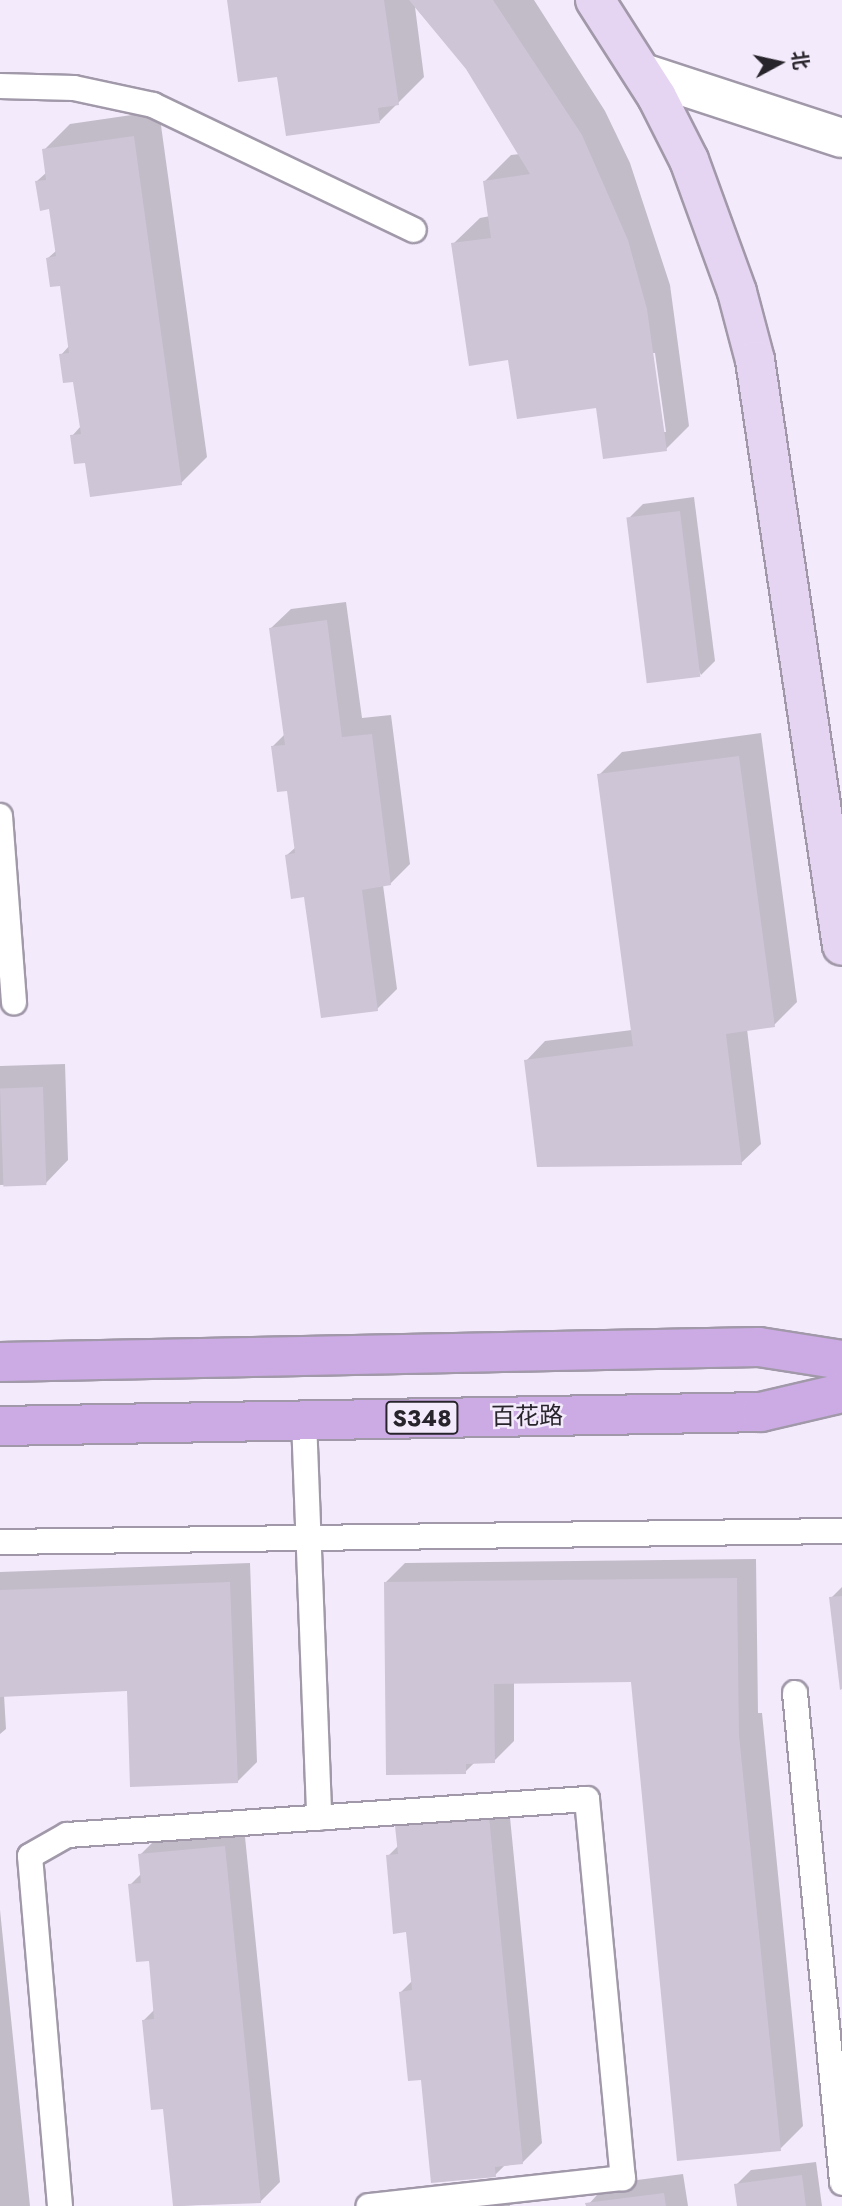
<!DOCTYPE html>
<html>
<head>
<meta charset="utf-8">
<style>
  body { margin:0 }
  #map { position:relative; width:842px; height:2206px; overflow:hidden; background:#f3eafb; font-family:Jost,"Noto Sans SC",sans-serif }
  div>[style] { position:absolute }
  .shadow>* { inset:0; background:#0003 }
  .building>* { inset:0; background:#cec5d6; transform-origin:0 0 }
  .roads { filter:drop-shadow(2px 0 #a199a9) drop-shadow(-2px 0 #a199a9) drop-shadow(0 2px #a199a9) drop-shadow(0 -2px #a199a9) }
  .lane>* { height:24px; margin:-12px; padding:0 12px; transform-origin:12px; border-radius:12px; background:#fff }
  .street>* { height:38px; margin:-19px; padding:0 19px; transform-origin:19px; border-radius:19px; background:#fff }
  .secondary>* { height:38px; margin:-19px; padding:0 19px; transform-origin:19px; border-radius:19px; background:#e6d5f2 }
  .primary>* { height:38px; margin:-19px; padding:0 19px; transform-origin:19px; border-radius:19px; background:#ccabe5 }
  span { translate:-50% -50%; white-space:nowrap; text-align:center; line-height:1.15; -webkit-text-stroke:5px #f3eafb; paint-order:stroke }
  .shield-label span { padding:2px 5px; background:#f3eafb; border:2px solid; border-radius:5px; -webkit-text-stroke-width:0 }
  .shield-label { font-size:23px; color:#28242b; font-weight:700 }
  .street-label { font-size:24px; color:#28242b }
  .north { position:absolute; left:744px; top:28px; width:70px; height:70px; -webkit-text-stroke:5px #f3eafb; paint-order:stroke; rotate:82deg; font-size:19px; font-weight:700; line-height:28px; text-align:center; color:#28242b }
  .north::after { content:''; display:block; margin:auto; width:24px; height:32px; background:#28242b; clip-path:polygon(50% 0,100% 100%,50% 72%,0 100%) }
</style>
</head>
<body>
<div id="map">
  <div class="shadow">
    <div style="clip-path:polygon(evenodd,229px 0,534px 0,605px 111px,630px 163px,670px 285px,689px 426px,666px 449px,510px 358px,453px 244px,480px 218px,490px 216px,485px 181px,511px 155px,520px 154px,467px 68px,415px 7px,424px 77px,380px 121px,279px 75px,229px 0,652px 353px,655px 353px,666px 432px,663px 432px,652px 353px)"></div>
    <div style="clip-path:polygon(159px 111px,207px 457px,181px 483px,72px 436px,81px 426px,75px 380px,61px 355px,70px 345px,61px 284px,48px 258px,57px 250px,51px 208px,37px 181px,47px 172px,44px 150px,70px 124px)"></div>
    <div style="clip-path:polygon(694px 497px,715px 661px,701px 675px,628px 519px,643px 504px)"></div>
    <div style="clip-path:polygon(346px 602px,362px 718px,391px 715px,410px 864px,390px 884px,383px 885px,397px 989px,377px 1009px,306px 895px,287px 855px,296px 847px,288px 789px,272px 747px,285px 734px,271px 628px,291px 609px)"></div>
    <div style="clip-path:polygon(761px 733px,797px 1002px,774px 1025px,747px 1029px,761px 1144px,741px 1163px,526px 1061px,545px 1041px,632px 1030px,599px 775px,622px 752px)"></div>
    <div style="clip-path:polygon(65px 1064px,68px 1160px,45px 1184px,0 1185px,0 1066px)"></div>
    <div style="clip-path:polygon(756px 1559px,758px 1713px,762px 1713px,803px 2126px,780px 2149px,633px 1680px,514px 1682px,514px 1741px,494px 1761px,475px 1762px,465px 1772px,385px 1583px,405px 1563px)"></div>
    <div style="clip-path:polygon(250px 1563px,257px 1762px,237px 1782px,129px 1690px,4px 1695px,6px 1729px,0 1734px,0 1572px)"></div>
    <div style="clip-path:polygon(842px 1587px,842px 1689px,831px 1598px)"></div>
    <div style="clip-path:polygon(508px 1797px,542px 2143px,522px 2163px,506px 2164px,495px 2175px,423px 2078px,401px 1992px,413px 1980px,407px 1930px,388px 1856px,399px 1845px,397px 1826px,417px 1806px)"></div>
    <div style="clip-path:polygon(244px 1827px,280px 2182px,260px 2202px,175px 2206px,165px 2107px,143px 2021px,155px 2009px,150px 1959px,130px 1885px,142px 1873px,140px 1855px,160px 1835px)"></div>
    <div style="clip-path:polygon(0 1910px,30px 2206px,0 2206px)"></div>
    <div style="clip-path:polygon(816px 2162px,822px 2206px,739px 2206px,736px 2185px,751px 2170px)"></div>
    <div style="clip-path:polygon(683px 2174px,688px 2206px,587px 2206px,607px 2184px)"></div>
    <div style="clip-path:polygon(509px 2202px,510px 2206px,475px 2206px)"></div>
  </div>
  <div class="building">
    <div style="clip-path:polygon(227px 0,384px 0,399px 105px,378px 108px,380px 123px,286px 136px,277px 77px,238px 82px)"></div>
    <div style="clip-path:polygon(409px 0,493px 0,582px 135px,628px 240px,647px 309px,667px 451px,603px 459px,596px 408px,517px 419px,508px 360px,469px 366px,451px 243px,491px 238px,483px 181px,530px 174px,466px 69px)"></div>
    <div style="clip-path:polygon(134px 136px,182px 485px,90px 497px,85px 463px,74px 464px,70px 435px,81px 434px,73px 382px,63px 383px,59px 354px,69px 353px,60px 286px,50px 287px,46px 258px,56px 256px,49px 209px,40px 211px,35px 181px,46px 180px,42px 149px)"></div>
    <div style="left:680px;top:511px;width:167px;height:54px;rotate:83deg"></div>
    <div style="clip-path:polygon(327px 620px,342px 737px,372px 734px,391px 885px,362px 890px,378px 1011px,321px 1018px,304px 897px,291px 899px,285px 855px,295px 853px,287px 791px,277px 792px,271px 746px,285px 745px,269px 628px)"></div>
    <div style="clip-path:polygon(739px 756px,775px 1027px,726px 1034px,742px 1165px,537px 1167px,524px 1060px,633px 1046px,597px 774px)"></div>
    <div style="left:43px;top:1087px;width:98px;height:43px;rotate:88deg"></div>
    <div style="clip-path:polygon(737px 1578px,739px 1735px,781px 2151px,677px 2161px,631px 1682px,494px 1684px,495px 1763px,466px 1764px,466px 1774px,386px 1775px,384px 1582px)"></div>
    <div style="clip-path:polygon(230px 1582px,238px 1783px,130px 1787px,127px 1691px,0 1697px,0 1590px)"></div>
    <div style="clip-path:polygon(842px 1596px,842px 1689px,840px 1690px,829px 1597px)"></div>
    <div style="clip-path:polygon(489px 1816px,523px 2164px,495px 2167px,496px 2177px,431px 2183px,421px 2080px,408px 2081px,399px 1992px,412px 1990px,406px 1932px,393px 1934px,386px 1855px,398px 1854px,395px 1826px)"></div>
    <div style="clip-path:polygon(225px 1846px,261px 2203px,173px 2206px,163px 2109px,151px 2110px,142px 2020px,154px 2019px,149px 1961px,136px 1962px,128px 1884px,141px 1883px,138px 1854px)"></div>
    <div style="clip-path:polygon(802px 2175px,806px 2206px,737px 2206px,734px 2184px)"></div>
    <div style="clip-path:polygon(664px 2193px,666px 2206px,586px 2206px,585px 2203px)"></div>
  </div>
  <div class="roads">
    <div class="lane">
      <div style="left:0;top:86px;width:74px;rotate:1.5deg"></div>
      <div style="left:74px;top:88px;width:81px;rotate:12.1deg"></div>
      <div style="left:153px;top:105px;width:289px;rotate:25.6deg"></div>
      <div style="left:0;top:816px;width:187px;rotate:85.7deg"></div>
      <div style="left:304px;top:1420px;width:398px;rotate:87.8deg"></div>
      <div style="left:0;top:1542px;width:842px;rotate:-0.75deg"></div>
      <div style="left:795px;top:1693px;width:492px;rotate:84.5deg"></div>
      <div style="left:60px;top:2206px;width:351px;rotate:-94.9deg"></div>
      <div style="left:30px;top:1856px;width:43px;rotate:-29.6deg"></div>
      <div style="left:67px;top:1835px;width:521px;rotate:-3.96deg"></div>
      <div style="left:587px;top:1799px;width:381px;rotate:84.6deg"></div>
      <div style="left:623px;top:2178px;width:256px;rotate:173.7deg"></div>
    </div>
    <div class="street">
      <div style="left:643px;top:73px;width:209px;rotate:18.1deg"></div>
    </div>
    <div class="secondary">
      <div style="left:595px;top:0;width:115px;rotate:57.4deg"></div>
      <div style="left:657px;top:97px;width:71px;rotate:63.1deg"></div>
      <div style="left:689px;top:160px;width:140px;rotate:70deg"></div>
      <div style="left:737px;top:292px;width:70px;rotate:75.2deg"></div>
      <div style="left:755px;top:360px;width:592px;rotate:81.56deg"></div>
    </div>
    <div class="primary">
      <div style="left:0;top:1362px;width:759px;rotate:-1.13deg"></div>
      <div style="left:759px;top:1347px;width:84px;rotate:8.9deg"></div>
      <div style="left:0;top:1426px;width:761px;rotate:-1.05deg"></div>
      <div style="left:761px;top:1412px;width:83px;rotate:-13.2deg"></div>
    </div>
  </div>
  <div class="shield-label">
    <span style="left:422px;top:1418px">S348</span>
  </div>
  <div class="street-label">
    <span style="left:527px;top:1416px;rotate:-1deg">百花路</span>
  </div>
  <div class="north">北</div>
</div>
</body>
</html>
